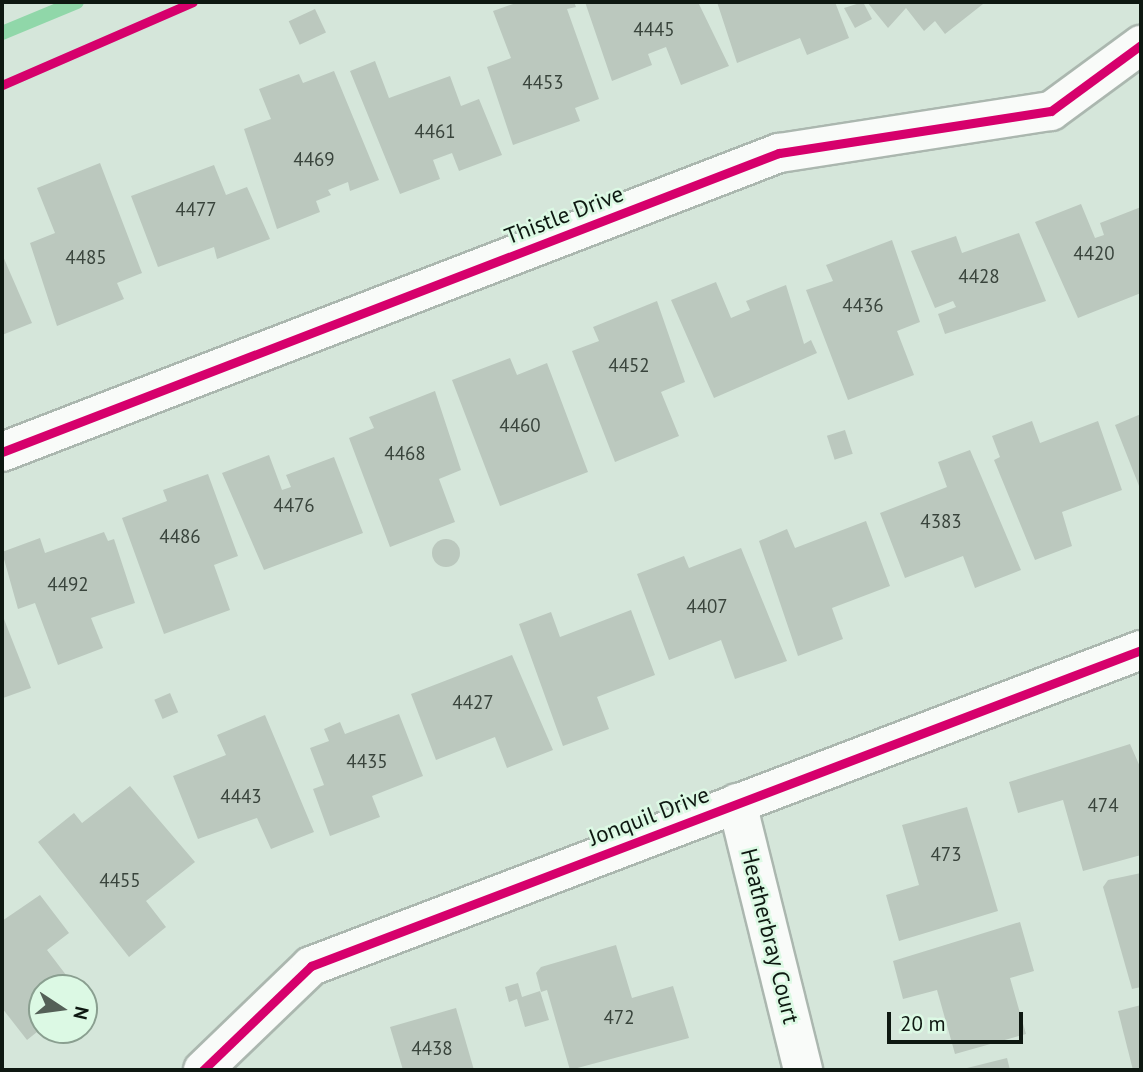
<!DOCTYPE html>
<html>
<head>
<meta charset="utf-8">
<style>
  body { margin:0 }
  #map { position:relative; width:1143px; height:1072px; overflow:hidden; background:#d5e6da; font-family:"PT Sans",sans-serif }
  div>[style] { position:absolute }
  .stream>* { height:14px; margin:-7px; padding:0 7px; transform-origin:7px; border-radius:7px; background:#90d7a9 }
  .building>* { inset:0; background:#bbc8be; transform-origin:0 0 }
  .round { border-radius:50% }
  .roads { filter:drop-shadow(2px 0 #abb7af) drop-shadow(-2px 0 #abb7af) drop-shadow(0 2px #abb7af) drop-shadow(0 -2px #abb7af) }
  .minor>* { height:38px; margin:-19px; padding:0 19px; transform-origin:19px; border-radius:19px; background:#f9fbf9 }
  .cycleway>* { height:9px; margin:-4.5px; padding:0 4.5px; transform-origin:4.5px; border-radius:4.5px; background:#d6006c }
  span { translate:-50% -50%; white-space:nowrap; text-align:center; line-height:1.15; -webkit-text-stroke:5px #dcf9e4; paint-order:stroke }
  .number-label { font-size:19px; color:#39443c }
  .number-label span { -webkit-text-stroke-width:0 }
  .street-label { font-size:23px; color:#0e1811 }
  .frame { position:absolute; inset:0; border:4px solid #0e1811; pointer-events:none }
  .north { position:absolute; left:28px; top:974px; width:70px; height:70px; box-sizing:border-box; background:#dcf9e4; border:2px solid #8a9f90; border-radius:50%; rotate:103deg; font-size:19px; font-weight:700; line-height:28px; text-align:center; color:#0e1811 }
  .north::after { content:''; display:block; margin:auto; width:24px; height:32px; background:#546057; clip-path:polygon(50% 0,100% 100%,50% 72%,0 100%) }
  .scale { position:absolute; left:887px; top:1012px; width:136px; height:32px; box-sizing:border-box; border:4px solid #0e1811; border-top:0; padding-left:9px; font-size:21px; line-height:24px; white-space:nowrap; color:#0e1811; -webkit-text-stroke:5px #dcf9e4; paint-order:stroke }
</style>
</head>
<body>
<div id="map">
  <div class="stream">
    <div style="left:2px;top:33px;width:81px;rotate:-22.5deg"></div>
  </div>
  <div class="building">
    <div style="clip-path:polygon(519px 2px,574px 2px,576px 7px,567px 9px,599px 99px,575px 108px,580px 121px,513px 145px,487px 67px,511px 58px,493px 11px)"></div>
    <div style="clip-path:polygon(585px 2px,698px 2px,729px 66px,681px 85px,666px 47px,648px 54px,652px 65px,612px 81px)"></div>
    <div style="clip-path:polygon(717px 2px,835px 2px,849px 38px,807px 55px,800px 38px,737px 63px)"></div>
    <div style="clip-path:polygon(863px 2px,872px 19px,855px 28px,844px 8px)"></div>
    <div style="clip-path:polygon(867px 2px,981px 2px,983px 4px,945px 34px,935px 21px,924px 31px,906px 8px,888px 28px)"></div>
    <div style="left:315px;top:9px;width:26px;height:29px;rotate:65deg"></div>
    <div style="clip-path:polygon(375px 61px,389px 98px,450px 76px,461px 106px,479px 99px,502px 155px,459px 171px,452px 153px,433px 160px,440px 179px,400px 194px,350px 71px)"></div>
    <div style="clip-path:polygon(334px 71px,379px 180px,350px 191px,348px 182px,328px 190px,331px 195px,316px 201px,320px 212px,277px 229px,244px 129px,271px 119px,259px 89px,299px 74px,303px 83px)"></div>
    <div style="clip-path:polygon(100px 163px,142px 273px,117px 283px,124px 299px,57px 326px,30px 243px,55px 233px,37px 188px)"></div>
    <div style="clip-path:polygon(214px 165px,226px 195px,247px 187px,270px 239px,217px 259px,214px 247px,158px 267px,131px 196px)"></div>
    <div style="clip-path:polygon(1081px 204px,1095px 238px,1104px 235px,1100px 223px,1141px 207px,1141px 293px,1078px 318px,1035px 222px)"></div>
    <div style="clip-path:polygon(1019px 233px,1046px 301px,945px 334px,938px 314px,956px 307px,953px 301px,935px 308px,911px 251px,956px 236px,962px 253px)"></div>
    <div style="clip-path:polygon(892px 240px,920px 322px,897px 331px,914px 375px,848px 400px,806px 290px,833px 281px,826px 265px)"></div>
    <div style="clip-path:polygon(2px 254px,32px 323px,2px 335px)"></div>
    <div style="clip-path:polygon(716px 282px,731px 318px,750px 310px,746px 301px,786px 285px,804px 344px,811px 340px,817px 353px,714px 398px,671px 300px)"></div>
    <div style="clip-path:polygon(657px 301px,685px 382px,661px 392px,679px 436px,615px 462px,572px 351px,599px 341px,593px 327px)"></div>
    <div style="clip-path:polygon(510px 358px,517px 375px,547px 363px,588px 472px,500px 506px,452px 380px)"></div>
    <div style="clip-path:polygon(435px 391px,461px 470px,439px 479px,455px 522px,390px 547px,349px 438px,374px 428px,369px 417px)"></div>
    <div style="clip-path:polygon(1141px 414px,1141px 491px,1115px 425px)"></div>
    <div style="clip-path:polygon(1032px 421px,1040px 443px,1098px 421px,1122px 490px,1062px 512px,1072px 546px,1035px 560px,994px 460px,1000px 457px,992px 436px)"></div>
    <div style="left:845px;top:430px;width:25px;height:19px;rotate:72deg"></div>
    <div style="clip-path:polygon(970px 450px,1021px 570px,975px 588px,963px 556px,905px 578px,880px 513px,947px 487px,938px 462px)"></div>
    <div style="clip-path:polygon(269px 455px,282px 490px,291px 487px,286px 475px,334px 457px,363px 533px,264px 570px,222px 473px)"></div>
    <div style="clip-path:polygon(208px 474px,238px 556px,214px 565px,230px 610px,164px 634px,122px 518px,167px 501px,163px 490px)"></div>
    <div style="clip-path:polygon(866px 521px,890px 586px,832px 608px,843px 639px,798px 656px,759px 541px,787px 529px,795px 548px)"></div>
    <div style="clip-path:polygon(104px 532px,108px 541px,114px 539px,135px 603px,91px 618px,103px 648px,58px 665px,35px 603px,18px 609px,2px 552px,40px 538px,45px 553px)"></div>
    <div class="round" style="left:432px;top:539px;width:28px;height:28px"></div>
    <div style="clip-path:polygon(741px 548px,787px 661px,735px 679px,721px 640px,669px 660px,637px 574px,684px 556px,689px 568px)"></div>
    <div style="clip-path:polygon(631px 610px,655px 675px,597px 697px,609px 729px,563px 746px,519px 624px,551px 612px,560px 637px)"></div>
    <div style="clip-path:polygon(2px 614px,31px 688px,3px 698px,2px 695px)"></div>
    <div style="clip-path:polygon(512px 655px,553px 750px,507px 768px,495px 737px,436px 760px,411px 694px)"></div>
    <div style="left:170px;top:693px;width:21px;height:17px;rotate:67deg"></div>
    <div style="clip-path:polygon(399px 714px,423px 776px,372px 796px,380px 817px,330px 836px,313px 789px,324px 785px,310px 748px,329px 741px,324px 729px,340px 722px,345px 734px)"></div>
    <div style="clip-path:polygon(265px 715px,314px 832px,271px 849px,257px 818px,198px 839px,173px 776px,226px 755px,217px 735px)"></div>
    <div style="clip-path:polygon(1130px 744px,1141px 769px,1141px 855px,1083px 871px,1063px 800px,1018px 813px,1009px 782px)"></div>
    <div style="clip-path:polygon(130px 786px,195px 862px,146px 901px,166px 927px,129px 957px,38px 842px,74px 813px,82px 823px)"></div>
    <div style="clip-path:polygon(967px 807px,998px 911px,899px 941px,886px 895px,919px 885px,902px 825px)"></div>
    <div style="clip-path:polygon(1141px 873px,1141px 987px,1132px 989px,1103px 887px,1108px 880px)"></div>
    <div style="clip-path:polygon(40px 895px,69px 933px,47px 950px,76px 988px,42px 988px,42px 1028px,27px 1040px,2px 1008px,2px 921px)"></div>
    <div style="clip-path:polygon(1020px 922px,1034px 971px,1010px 978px,1026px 1034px,955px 1054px,937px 990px,903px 999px,893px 961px)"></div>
    <div style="clip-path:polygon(616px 945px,632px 998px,673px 986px,689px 1038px,570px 1070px,547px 990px,541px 992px,536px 973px,541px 967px)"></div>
    <div style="clip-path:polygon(518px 983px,522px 997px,540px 991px,549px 1020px,525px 1027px,517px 999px,509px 1002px,505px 987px)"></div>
    <div style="clip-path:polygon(1141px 1005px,1141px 1070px,1133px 1070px,1118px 1011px)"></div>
    <div style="clip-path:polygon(456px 1008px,474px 1070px,403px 1070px,390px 1027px)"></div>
    <div style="clip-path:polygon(1007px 1058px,1010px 1070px,963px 1070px,963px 1069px)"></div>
  </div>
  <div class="roads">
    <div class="minor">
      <div style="left:2px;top:452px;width:833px;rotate:-21.05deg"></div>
      <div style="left:779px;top:153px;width:275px;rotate:-8.8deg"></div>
      <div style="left:1051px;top:111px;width:112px;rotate:-36.3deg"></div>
      <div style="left:737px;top:803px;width:275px;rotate:76.1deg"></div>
      <div style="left:203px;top:1070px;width:150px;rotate:-43.9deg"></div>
      <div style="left:311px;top:966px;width:888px;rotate:-20.84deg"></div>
    </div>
  </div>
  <div class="cycleway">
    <div style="left:2px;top:85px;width:208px;rotate:-23.5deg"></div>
    <div style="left:2px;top:452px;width:833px;rotate:-21.05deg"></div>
    <div style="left:779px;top:153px;width:275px;rotate:-8.8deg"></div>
    <div style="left:1051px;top:111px;width:112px;rotate:-36.3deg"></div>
    <div style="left:203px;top:1070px;width:150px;rotate:-43.9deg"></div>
    <div style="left:311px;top:966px;width:888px;rotate:-20.84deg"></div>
  </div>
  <div class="number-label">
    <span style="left:654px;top:30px">4445</span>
    <span style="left:543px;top:83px">4453</span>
    <span style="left:435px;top:132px">4461</span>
    <span style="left:314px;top:160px">4469</span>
    <span style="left:196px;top:210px">4477</span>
    <span style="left:1094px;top:254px">4420</span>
    <span style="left:86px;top:258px">4485</span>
    <span style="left:979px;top:277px">4428</span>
    <span style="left:863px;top:306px">4436</span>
    <span style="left:629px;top:366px">4452</span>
    <span style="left:520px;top:426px">4460</span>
    <span style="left:405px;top:454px">4468</span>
    <span style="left:294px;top:506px">4476</span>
    <span style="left:941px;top:522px">4383</span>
    <span style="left:180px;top:537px">4486</span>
    <span style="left:68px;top:585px">4492</span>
    <span style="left:707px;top:607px">4407</span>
    <span style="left:473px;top:703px">4427</span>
    <span style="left:367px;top:762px">4435</span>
    <span style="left:241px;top:797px">4443</span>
    <span style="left:1103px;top:806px">474</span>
    <span style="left:946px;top:855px">473</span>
    <span style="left:120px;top:881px">4455</span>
    <span style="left:619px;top:1018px">472</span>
    <span style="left:432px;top:1049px">4438</span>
  </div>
  <div class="street-label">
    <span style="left:564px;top:215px;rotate:-21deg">Thistle Drive</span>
    <span style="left:649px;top:816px;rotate:-21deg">Jonquil Drive</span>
    <span style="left:770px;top:936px;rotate:76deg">Heatherbray Court</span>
  </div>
  <div class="frame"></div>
  <div class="north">N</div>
  <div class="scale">20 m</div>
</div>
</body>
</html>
